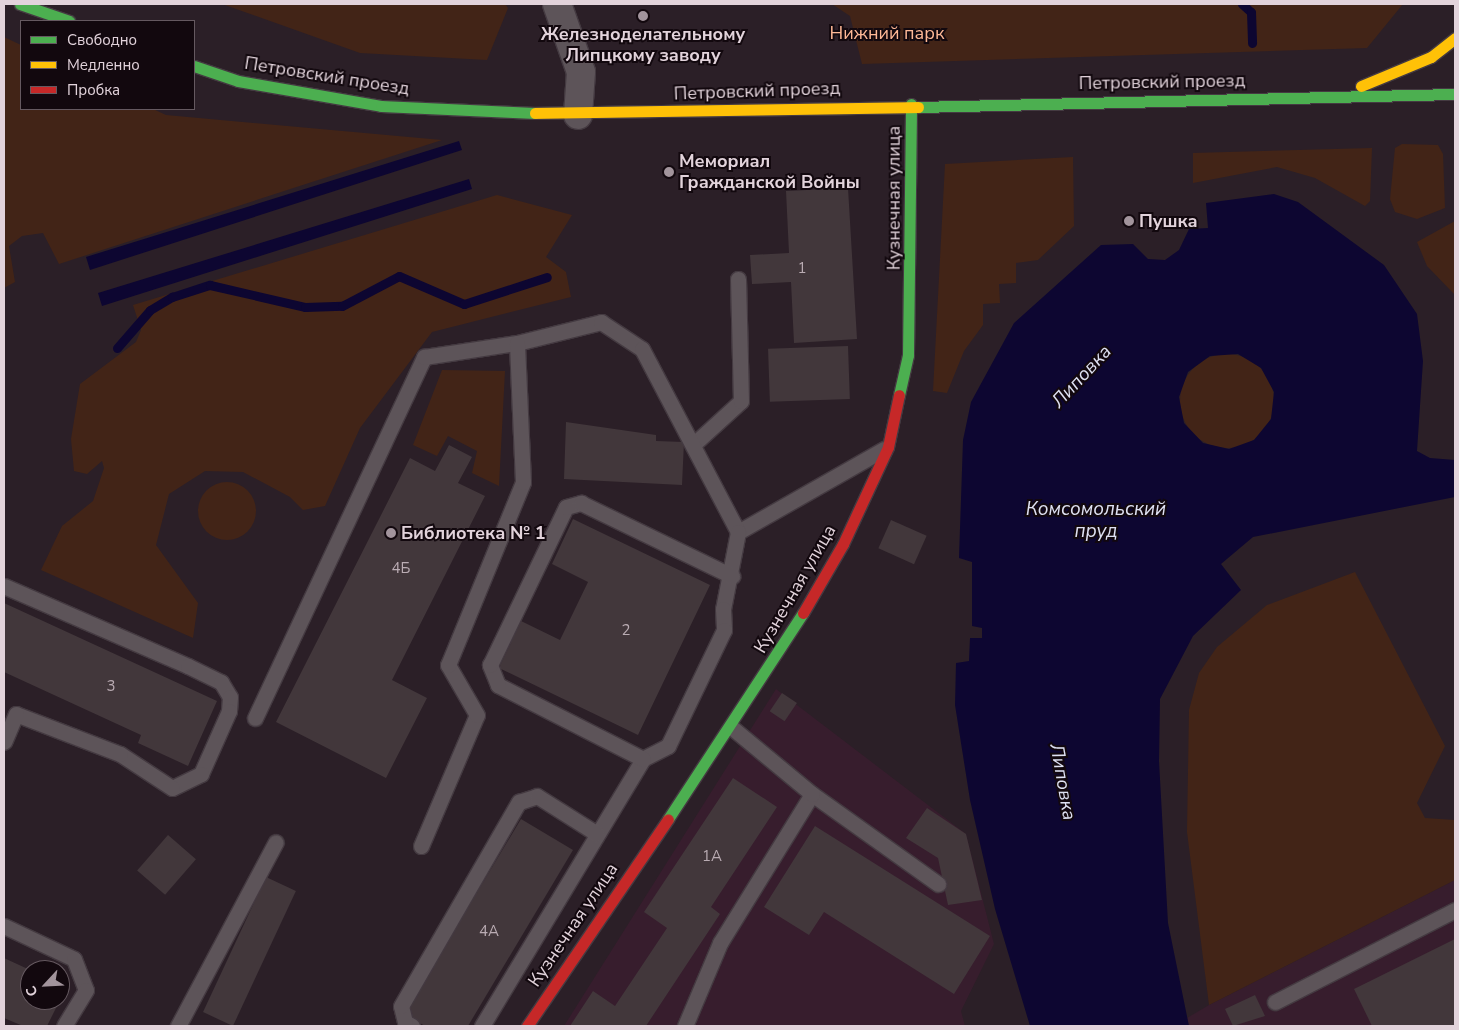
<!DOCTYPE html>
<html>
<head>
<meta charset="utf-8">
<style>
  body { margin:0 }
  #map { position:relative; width:1459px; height:1030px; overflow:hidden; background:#2b1f27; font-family:"Nunito Sans",sans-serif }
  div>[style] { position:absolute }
  .built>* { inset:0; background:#371d2d }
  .green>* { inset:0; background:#422417 }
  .round { border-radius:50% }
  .water>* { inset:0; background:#0d0631 }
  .stream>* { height:9px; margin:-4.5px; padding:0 4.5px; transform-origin:4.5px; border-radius:4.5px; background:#0d0631 }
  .building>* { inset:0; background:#42373b; transform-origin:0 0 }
  .roads { filter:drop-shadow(1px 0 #443a41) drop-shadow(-1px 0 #443a41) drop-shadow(0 1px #443a41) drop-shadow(0 -1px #443a41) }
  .lane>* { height:15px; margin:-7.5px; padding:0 7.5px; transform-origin:7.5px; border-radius:7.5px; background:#5d5459 }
  .street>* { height:28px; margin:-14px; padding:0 14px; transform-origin:14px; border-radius:14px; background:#5d5459 }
  .fast>* { height:11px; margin:-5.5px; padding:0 5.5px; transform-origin:5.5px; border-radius:5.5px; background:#4caf50 }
  .slow>* { height:11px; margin:-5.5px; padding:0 5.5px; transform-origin:5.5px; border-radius:5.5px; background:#ffc107 }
  .jam>* { height:11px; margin:-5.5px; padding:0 5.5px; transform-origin:5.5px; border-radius:5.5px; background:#c62828 }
  .dots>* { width:14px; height:14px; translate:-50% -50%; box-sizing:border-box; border:2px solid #12080e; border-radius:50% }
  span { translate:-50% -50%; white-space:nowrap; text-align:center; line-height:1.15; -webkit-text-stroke:4px #12080e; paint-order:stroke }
  .number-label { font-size:15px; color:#baacb3 }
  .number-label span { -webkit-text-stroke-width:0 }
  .park-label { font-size:18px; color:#feb896 }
  .poi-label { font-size:18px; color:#e2d3db; font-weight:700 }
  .left { translate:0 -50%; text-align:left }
  .street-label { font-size:18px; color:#e2d3db }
  .water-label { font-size:19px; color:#dfe1f3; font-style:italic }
  .frame { position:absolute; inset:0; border:5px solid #e2d3db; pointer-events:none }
  .legend { position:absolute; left:20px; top:20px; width:175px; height:90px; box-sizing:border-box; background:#12080e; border:1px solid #655960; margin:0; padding:6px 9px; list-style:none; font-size:15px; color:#e2d3db }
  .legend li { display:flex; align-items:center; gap:10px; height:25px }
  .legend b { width:25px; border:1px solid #655960 }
  .north { position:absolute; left:20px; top:960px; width:50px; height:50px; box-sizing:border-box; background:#12080e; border:1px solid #655960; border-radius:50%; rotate:245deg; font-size:14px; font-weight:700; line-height:20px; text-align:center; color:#e2d3db }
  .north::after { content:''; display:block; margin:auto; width:18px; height:22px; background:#a2949c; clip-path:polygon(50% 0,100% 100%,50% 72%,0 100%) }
</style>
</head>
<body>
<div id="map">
  <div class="built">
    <div style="clip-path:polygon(776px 689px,966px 834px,994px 944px,961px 1011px,965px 1026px,564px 1026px)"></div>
    <div style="clip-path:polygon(1455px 880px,1455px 1026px,1189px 1026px,1187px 1018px,1209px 1005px)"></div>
  </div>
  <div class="green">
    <div style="clip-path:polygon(222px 4px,505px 4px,508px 8px,487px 60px,360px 53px)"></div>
    <div style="clip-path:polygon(832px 4px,1403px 4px,1367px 48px,862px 64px,850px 16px)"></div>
    <div style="clip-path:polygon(4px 37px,21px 45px,21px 109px,153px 109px,166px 115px,442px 140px,59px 264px,43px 233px,22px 236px,9px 246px,15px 282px,4px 288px)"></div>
    <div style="clip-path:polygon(1402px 144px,1438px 145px,1443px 154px,1445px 208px,1417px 219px,1395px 212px,1390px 199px,1395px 148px)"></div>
    <div style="clip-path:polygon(1372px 148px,1370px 201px,1365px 206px,1315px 178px,1277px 167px,1193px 183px,1193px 153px)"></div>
    <div style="clip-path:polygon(1073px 157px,1074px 226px,1038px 260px,1016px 263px,1016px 283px,999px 284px,1000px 303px,983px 304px,983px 325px,964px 351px,947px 393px,933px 391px,945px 164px)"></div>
    <div style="clip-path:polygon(497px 195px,572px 215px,546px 257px,566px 272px,571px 297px,432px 332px,360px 428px,325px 506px,303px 510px,290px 497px,243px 472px,205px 471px,169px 494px,156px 545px,198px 603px,193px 638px,41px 570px,62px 526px,93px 501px,104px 468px,102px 461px,87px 474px,74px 471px,71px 439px,80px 384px,136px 342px,141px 330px,133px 305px)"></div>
    <div style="clip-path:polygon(1455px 221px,1455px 295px,1427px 266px,1417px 242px)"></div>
    <div class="round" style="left:1180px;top:354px;width:94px;height:94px"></div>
    <div style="clip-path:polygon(442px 370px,505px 371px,499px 486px,472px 473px,477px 451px,448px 436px,437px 456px,413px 445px)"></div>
    <div class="round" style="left:198px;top:482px;width:58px;height:58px"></div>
    <div style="clip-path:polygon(1355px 572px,1445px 746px,1417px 803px,1425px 818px,1455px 820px,1455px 880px,1209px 1005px,1187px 832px,1189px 710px,1199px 673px,1217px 647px,1267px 605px)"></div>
  </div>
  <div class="water">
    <div style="clip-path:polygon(459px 141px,462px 150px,90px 270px,86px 257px)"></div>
    <div style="clip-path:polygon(469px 179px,472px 189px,102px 306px,98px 293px)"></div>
    <div style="clip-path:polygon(evenodd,1274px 194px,1298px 202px,1384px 265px,1417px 314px,1423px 361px,1417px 451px,1430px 458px,1455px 460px,1455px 497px,1253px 537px,1221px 564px,1241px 590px,1193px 636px,1160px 699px,1159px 761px,1168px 923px,1189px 1026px,1030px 1026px,995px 909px,970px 800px,955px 705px,956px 663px,969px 661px,970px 638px,982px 638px,982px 628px,972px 626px,972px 562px,959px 558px,963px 440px,971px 402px,1014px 323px,1101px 245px,1133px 244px,1148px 259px,1165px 260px,1179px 250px,1189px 229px,1208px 228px,1206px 203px,1274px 194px,1238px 354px,1261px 368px,1274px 392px,1271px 419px,1254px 440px,1229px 449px,1203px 443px,1184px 423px,1179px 397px,1188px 372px,1210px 356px,1238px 354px)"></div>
  </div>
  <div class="stream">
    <div style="left:1242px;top:4px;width:12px;rotate:42deg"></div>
    <div style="left:1251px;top:12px;width:31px;rotate:88deg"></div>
    <div style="left:117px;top:348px;width:50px;rotate:-49deg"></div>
    <div style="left:150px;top:310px;width:26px;rotate:-31deg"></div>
    <div style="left:172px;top:297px;width:40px;rotate:-18deg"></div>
    <div style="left:210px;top:285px;width:98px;rotate:13deg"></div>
    <div style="left:305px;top:307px;width:37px;rotate:-2deg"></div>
    <div style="left:342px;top:306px;width:64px;rotate:-27.8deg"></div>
    <div style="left:399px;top:276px;width:71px;rotate:23.3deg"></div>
    <div style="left:464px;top:304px;width:87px;rotate:-18deg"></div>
  </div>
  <div class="building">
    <div style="clip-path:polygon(848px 188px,857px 339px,794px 343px,791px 282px,752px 284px,750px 255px,789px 253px,786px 191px)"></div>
    <div style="left:848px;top:346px;width:53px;height:80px;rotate:88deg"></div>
    <div style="clip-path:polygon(566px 422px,656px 435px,656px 441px,684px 442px,682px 485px,564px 479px)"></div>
    <div style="clip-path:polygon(449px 445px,472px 457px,458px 483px,485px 496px,392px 680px,427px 698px,386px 778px,276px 722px,410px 458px,435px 471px)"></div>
    <div style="clip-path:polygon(573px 519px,710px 585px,638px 735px,499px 668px,521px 621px,560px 640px,588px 582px,552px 564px)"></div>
    <div style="left:891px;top:520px;width:39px;height:31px;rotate:24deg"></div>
    <div style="clip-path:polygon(4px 603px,217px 701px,188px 766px,138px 743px,141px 735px,4px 672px)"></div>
    <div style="left:782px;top:693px;width:18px;height:22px;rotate:34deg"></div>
    <div style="clip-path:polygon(733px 778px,777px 807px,711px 907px,720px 914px,646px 1026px,570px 1026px,593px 991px,615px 1006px,667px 928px,644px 912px)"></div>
    <div style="clip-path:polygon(927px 808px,966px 834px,982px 900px,948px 905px,938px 858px,906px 838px)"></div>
    <div style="clip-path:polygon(521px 819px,573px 850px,468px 1026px,425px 1026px,404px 1014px)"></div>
    <div style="clip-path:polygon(815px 826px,990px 936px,954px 994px,824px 912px,809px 935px,764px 907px)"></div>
    <div style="left:168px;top:835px;width:37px;height:47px;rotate:41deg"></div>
    <div style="left:266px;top:877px;width:33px;height:149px;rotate:25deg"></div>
    <div style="clip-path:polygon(1455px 939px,1455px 1026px,1372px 1026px,1354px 989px)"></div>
    <div style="clip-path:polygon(4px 958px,30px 970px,30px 1000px,60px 1000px,47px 1026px,23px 1026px,4px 1018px)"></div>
    <div style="clip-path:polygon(60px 984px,66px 987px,60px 999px)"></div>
    <div style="clip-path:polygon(1255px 995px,1265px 1016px,1233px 1026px,1225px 1009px)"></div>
  </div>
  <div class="roads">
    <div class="lane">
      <div style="left:695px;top:443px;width:62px;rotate:-42.4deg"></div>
      <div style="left:741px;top:401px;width:122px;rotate:-91.4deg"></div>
      <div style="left:738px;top:532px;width:168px;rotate:-29.6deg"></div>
      <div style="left:4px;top:586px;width:201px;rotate:23.5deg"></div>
      <div style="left:188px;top:666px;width:37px;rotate:26deg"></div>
      <div style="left:221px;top:682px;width:17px;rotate:59deg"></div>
      <div style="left:230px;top:697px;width:14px;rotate:94deg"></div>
      <div style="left:229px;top:711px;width:69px;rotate:114deg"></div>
      <div style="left:201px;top:774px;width:32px;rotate:154deg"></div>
      <div style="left:172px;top:788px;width:62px;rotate:-146.8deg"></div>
      <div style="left:120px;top:754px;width:111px;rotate:-159deg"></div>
      <div style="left:16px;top:714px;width:30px;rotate:113deg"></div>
      <div style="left:255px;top:718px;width:399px;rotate:-64.9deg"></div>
      <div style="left:424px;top:357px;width:94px;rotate:-8.6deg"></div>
      <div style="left:517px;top:343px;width:87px;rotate:-14deg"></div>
      <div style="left:601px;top:322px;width:49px;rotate:33.4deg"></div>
      <div style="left:642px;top:349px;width:207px;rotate:62.3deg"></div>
      <div style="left:738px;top:532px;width:78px;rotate:101deg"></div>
      <div style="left:723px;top:609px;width:21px;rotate:87deg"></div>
      <div style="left:724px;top:630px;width:129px;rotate:115.8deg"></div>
      <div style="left:668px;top:746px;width:28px;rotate:153deg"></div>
      <div style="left:643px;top:759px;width:312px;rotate:121.1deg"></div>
      <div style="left:643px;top:759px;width:163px;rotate:-153deg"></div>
      <div style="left:498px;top:685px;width:22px;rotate:-112deg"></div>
      <div style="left:490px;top:665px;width:175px;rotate:-64.3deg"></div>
      <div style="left:566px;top:507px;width:16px;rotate:-15deg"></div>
      <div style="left:581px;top:503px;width:168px;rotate:25.8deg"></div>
      <div style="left:812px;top:794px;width:155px;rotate:35.5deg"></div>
      <div style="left:421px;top:846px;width:142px;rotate:-66.9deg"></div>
      <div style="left:477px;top:715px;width:58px;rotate:-120.1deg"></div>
      <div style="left:448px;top:665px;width:198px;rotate:-67.7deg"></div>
      <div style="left:523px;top:482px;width:139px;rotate:-92.5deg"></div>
      <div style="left:4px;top:926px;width:77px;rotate:25.2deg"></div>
      <div style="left:74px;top:959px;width:33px;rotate:69deg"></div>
      <div style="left:86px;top:990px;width:42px;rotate:121.4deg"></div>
      <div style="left:1275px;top:1002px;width:202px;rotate:-27.1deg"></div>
      <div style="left:178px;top:1026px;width:208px;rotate:-62deg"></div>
      <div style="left:412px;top:1026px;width:8px;rotate:-150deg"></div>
      <div style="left:405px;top:1022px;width:16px;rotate:-104deg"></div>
      <div style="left:401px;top:1006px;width:236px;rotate:-60deg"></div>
      <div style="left:519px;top:802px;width:19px;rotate:-18deg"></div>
      <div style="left:537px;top:796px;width:71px;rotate:32.3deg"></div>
      <div style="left:685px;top:1026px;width:90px;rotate:-67.1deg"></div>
      <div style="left:720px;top:943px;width:175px;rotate:-58.3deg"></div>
      <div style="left:812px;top:794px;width:105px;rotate:-140.4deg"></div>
    </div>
    <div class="street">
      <div style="left:557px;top:4px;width:72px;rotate:70.6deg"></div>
      <div style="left:581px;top:72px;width:43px;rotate:94deg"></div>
    </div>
    <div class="fast">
      <div style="left:20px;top:4px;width:52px;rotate:19.1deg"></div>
      <div style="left:194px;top:66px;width:46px;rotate:18.8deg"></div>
      <div style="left:238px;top:81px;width:145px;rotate:9.9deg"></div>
      <div style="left:381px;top:106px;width:154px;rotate:2.6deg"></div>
      <div style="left:918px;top:107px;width:537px;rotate:-1.39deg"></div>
      <div style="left:899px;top:395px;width:41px;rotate:-77.3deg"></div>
      <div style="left:908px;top:355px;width:251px;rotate:-89.3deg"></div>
      <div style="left:668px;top:819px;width:246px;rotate:-56.8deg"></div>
    </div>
    <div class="slow">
      <div style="left:1361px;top:86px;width:76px;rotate:-22.5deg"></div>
      <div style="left:1431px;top:57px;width:31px;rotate:-38deg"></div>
      <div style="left:535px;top:113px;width:383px;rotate:-0.9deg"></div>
    </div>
    <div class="jam">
      <div style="left:803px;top:613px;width:80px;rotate:-59.9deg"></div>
      <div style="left:843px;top:544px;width:107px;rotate:-65.1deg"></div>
      <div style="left:888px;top:447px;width:53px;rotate:-78.1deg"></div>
      <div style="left:527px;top:1026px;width:250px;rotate:-55.7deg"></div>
    </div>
  </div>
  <div class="dots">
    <div style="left:643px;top:16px;background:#a2949c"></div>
    <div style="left:669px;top:172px;background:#a2949c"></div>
    <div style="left:1129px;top:221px;background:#a2949c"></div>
    <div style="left:391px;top:533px;background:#a2949c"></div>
  </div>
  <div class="number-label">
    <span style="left:802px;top:269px">1</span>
    <span style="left:401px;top:569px">4Б</span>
    <span style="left:626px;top:631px">2</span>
    <span style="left:111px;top:687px">3</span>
    <span style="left:712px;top:857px">1А</span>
    <span style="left:489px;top:932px">4А</span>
  </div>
  <div class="park-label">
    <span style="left:887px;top:33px">Нижний парк</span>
  </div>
  <div class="poi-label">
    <span style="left:643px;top:45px">Железноделательному<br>Липцкому заводу</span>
    <span class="left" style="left:679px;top:172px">Мемориал<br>Гражданской Войны</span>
    <span class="left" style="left:1139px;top:221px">Пушка</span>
    <span class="left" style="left:401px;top:533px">Библиотека № 1</span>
  </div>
  <div class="street-label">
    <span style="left:327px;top:76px;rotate:9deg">Петровский проезд</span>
    <span style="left:1162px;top:82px;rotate:-1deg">Петровский проезд</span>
    <span style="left:757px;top:91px;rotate:-2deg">Петровский проезд</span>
    <span style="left:894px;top:198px;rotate:-90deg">Кузнечная улица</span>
    <span style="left:795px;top:589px;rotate:-60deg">Кузнечная улица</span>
    <span style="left:573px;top:925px;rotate:-56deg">Кузнечная улица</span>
  </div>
  <div class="water-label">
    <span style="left:1082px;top:377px;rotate:-47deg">Липовка</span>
    <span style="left:1096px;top:521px">Комсомольский<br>пруд</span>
    <span style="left:1062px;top:782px;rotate:80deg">Липовка</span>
  </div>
  <div class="frame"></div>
  <ul class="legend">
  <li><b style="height:6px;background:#4caf50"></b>Свободно</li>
  <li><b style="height:6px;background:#ffc107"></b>Медленно</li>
  <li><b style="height:6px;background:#c62828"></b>Пробка</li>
  </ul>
  <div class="north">С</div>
</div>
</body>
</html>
